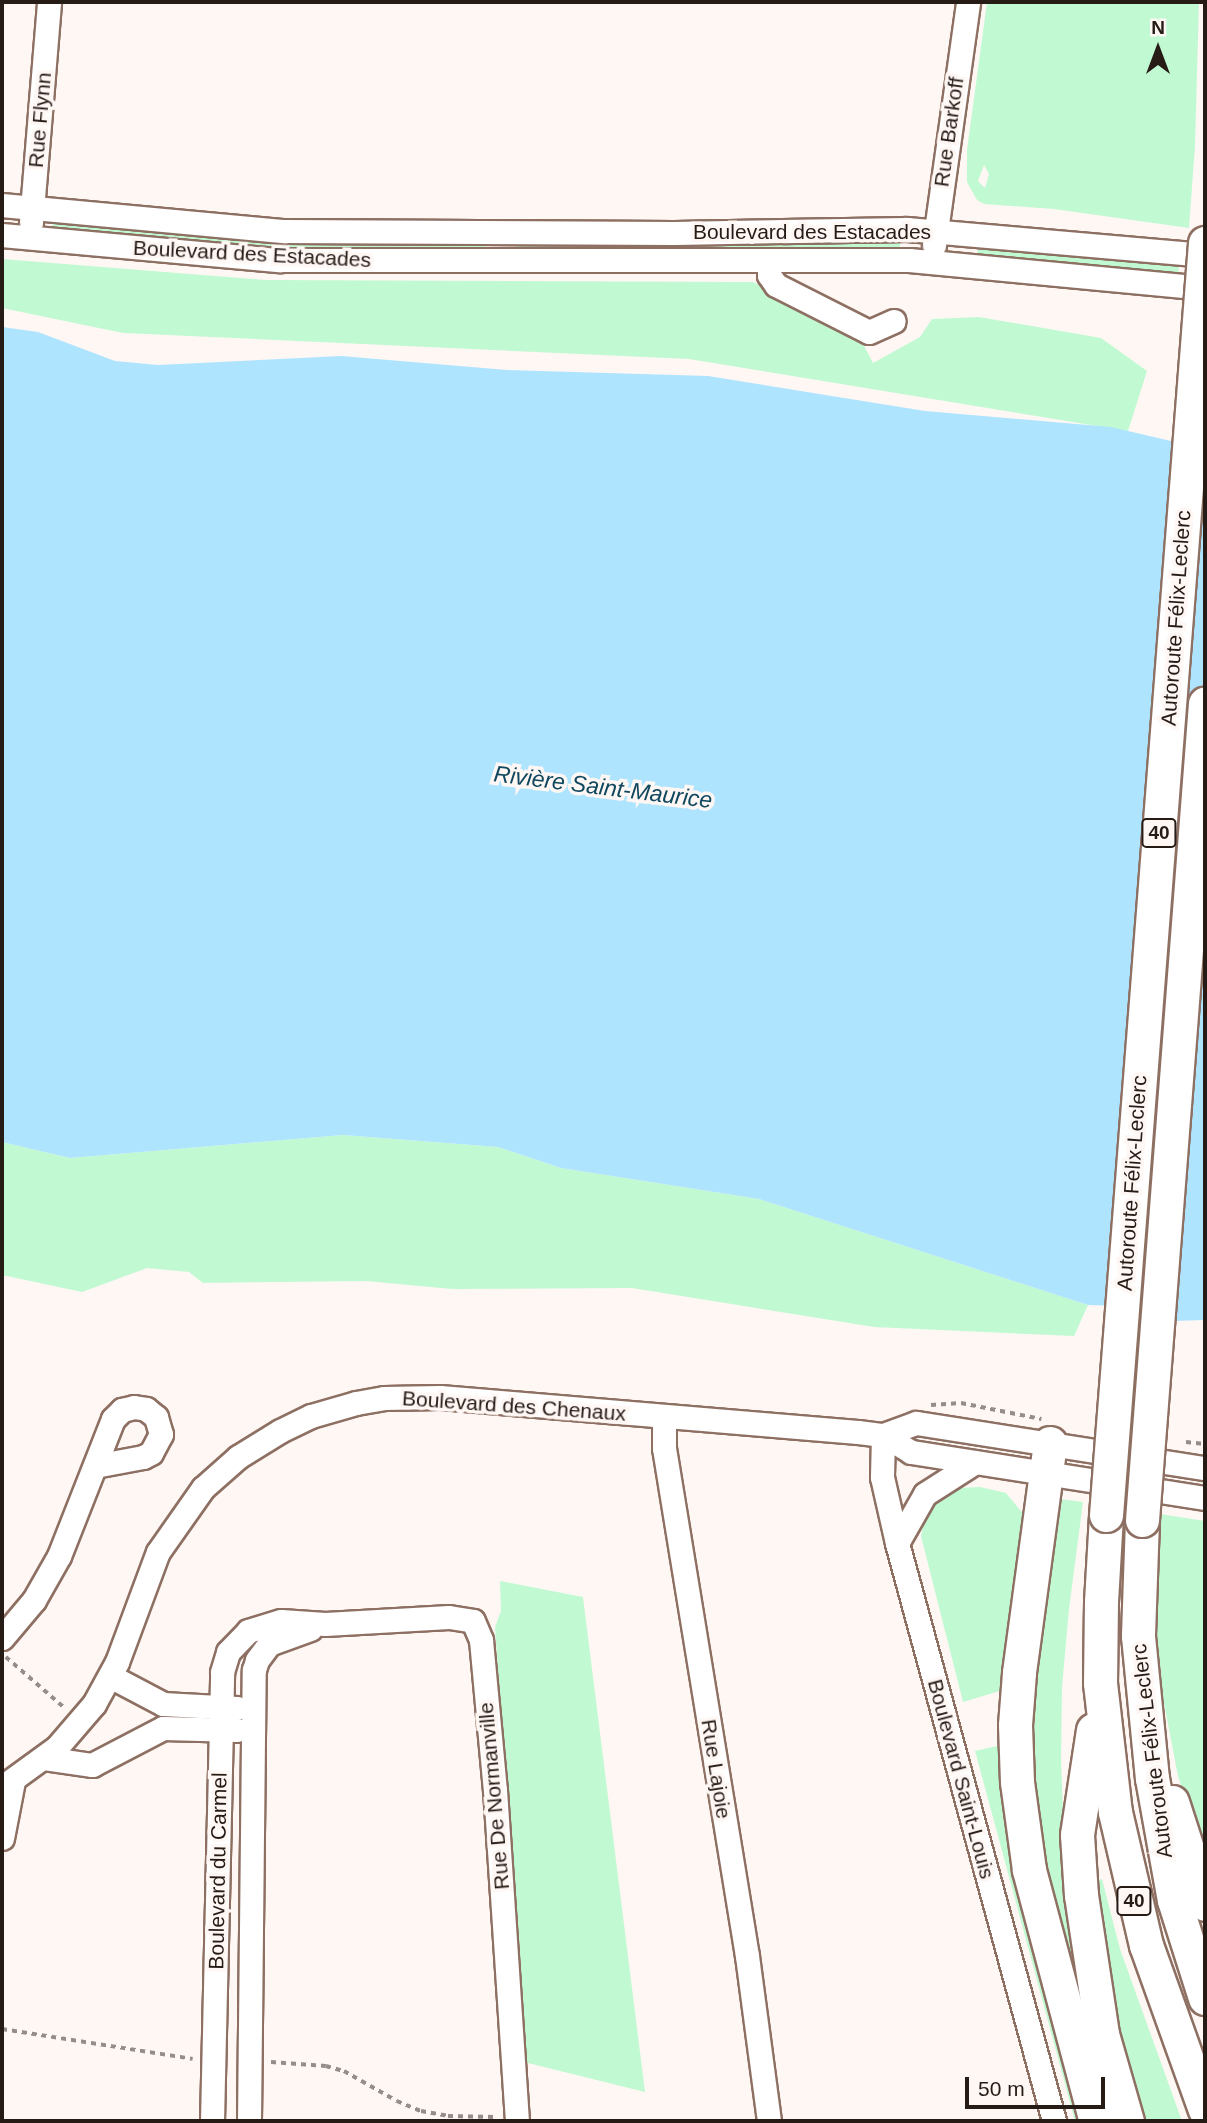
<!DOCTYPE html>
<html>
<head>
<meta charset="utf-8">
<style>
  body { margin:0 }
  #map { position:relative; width:1207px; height:2123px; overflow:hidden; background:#fef7f4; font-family:Arial,sans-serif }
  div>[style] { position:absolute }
  .green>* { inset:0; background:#c1f9d3; transform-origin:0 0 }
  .water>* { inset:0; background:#afe4ff }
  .path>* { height:3.5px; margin-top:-1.75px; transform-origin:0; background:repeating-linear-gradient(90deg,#968c89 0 5px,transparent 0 10px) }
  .roads { filter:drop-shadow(2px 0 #8e7063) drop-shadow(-2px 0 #8e7063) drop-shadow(0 2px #8e7063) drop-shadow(0 -2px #8e7063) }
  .minor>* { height:23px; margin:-11.5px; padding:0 11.5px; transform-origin:11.5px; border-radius:11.5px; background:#fff }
  .highway>* { height:33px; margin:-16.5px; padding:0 16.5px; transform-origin:16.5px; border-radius:16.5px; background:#fff }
  .bridges { filter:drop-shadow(2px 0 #8e7063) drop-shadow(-2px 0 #8e7063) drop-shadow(0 2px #8e7063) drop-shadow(0 -2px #8e7063) }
  .highway-bridge>* { height:33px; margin:-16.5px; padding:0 16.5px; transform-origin:16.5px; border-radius:16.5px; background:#fff }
  span { translate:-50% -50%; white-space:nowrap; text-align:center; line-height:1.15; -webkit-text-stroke:7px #fef7f4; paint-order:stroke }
  .shield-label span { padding:2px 5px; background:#fef7f4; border:2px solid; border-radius:5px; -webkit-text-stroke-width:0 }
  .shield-label { font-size:19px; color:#271b16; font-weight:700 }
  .street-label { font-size:21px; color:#271b16 }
  .water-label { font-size:23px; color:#0f475e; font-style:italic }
  .frame { position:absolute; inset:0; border:4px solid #271b16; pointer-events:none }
  .north { position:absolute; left:1123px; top:14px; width:70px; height:70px; -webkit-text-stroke:5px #fef7f4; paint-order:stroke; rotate:0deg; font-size:19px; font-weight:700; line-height:28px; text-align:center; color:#271b16 }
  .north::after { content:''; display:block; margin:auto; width:24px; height:32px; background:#271b16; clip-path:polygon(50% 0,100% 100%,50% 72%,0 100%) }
  .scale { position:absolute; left:965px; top:2077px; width:140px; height:32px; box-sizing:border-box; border:4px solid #271b16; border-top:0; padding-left:9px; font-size:21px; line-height:24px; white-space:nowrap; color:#271b16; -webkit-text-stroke:5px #fef7f4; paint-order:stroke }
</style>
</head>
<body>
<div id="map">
  <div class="green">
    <div style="clip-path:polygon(evenodd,987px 2px,1199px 2px,1195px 146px,1189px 228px,1054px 209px,984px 204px,977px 200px,967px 182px,967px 150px,987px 2px,984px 165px,989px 174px,985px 188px,978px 181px,984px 165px)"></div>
    <div style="clip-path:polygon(53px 219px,485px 241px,485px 254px,267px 251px,52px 231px)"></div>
    <div style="left:900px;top:239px;width:12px;height:383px;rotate:90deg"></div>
    <div style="left:978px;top:246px;width:202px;height:12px;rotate:5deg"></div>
    <div style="clip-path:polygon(2px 259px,266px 280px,753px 282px,858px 334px,873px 363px,920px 337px,932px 319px,979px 317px,1101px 338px,1147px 371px,1128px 431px,689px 359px,123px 333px,2px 308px)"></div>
    <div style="clip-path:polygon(343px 1135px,498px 1147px,561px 1168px,759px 1199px,1088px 1305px,1074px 1336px,874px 1327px,632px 1288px,452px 1289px,366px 1281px,203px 1283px,189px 1272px,147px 1268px,82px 1292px,2px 1275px,2px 1142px,70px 1158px)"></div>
    <div style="clip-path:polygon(980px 1487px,1006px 1493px,1025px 1516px,1003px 1690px,963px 1702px,921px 1536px,925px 1518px,937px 1500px,957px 1488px)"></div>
    <div style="clip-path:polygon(1060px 1499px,1083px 1502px,1069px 1609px,1062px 1687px,1061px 1759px,1065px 1868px,1086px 2014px,1047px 1903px,1026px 1763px,1053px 1503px)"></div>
    <div style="clip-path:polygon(1160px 1514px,1205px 1521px,1205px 1861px,1178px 1776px,1159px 1677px,1155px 1624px)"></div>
    <div style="clip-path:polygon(500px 1581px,583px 1597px,645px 2092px,524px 2062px,495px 1627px,501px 1611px)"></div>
    <div style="clip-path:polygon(1001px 1745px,1081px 2121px,1075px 2121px,975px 1751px)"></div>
    <div style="clip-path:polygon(1102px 1879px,1120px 1949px,1182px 2121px,1137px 2121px,1126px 2090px,1095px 1881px)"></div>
  </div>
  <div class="water">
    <div style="clip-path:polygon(2px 327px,38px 332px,115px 361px,158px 365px,341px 356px,507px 370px,708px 376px,925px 411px,1111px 427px,1205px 449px,1205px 1320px,1173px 1321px,1119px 1306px,1088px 1305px,759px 1199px,561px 1168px,498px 1147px,343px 1135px,70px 1158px,2px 1142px)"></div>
  </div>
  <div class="path">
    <div style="left:931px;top:1405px;width:30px;rotate:-4deg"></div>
    <div style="left:961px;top:1403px;width:82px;rotate:11.3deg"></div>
    <div style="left:1186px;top:1442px;width:19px;rotate:6deg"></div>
    <div style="left:6px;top:1657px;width:79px;rotate:40.9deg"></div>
    <div style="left:2px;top:2029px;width:193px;rotate:8.9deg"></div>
    <div style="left:271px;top:2062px;width:55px;rotate:4.2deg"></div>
    <div style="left:326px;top:2066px;width:19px;rotate:16deg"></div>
    <div style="left:344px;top:2071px;width:61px;rotate:29.5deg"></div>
    <div style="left:397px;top:2101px;width:26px;rotate:23deg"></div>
    <div style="left:421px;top:2111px;width:27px;rotate:10deg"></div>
    <div style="left:448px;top:2116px;width:48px;rotate:1.2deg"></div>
  </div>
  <div class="roads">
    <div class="minor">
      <div style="left:2px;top:205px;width:283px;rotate:5.3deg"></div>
      <div style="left:284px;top:231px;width:390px;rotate:0.3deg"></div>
      <div style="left:674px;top:233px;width:233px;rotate:-1deg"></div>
      <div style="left:907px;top:229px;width:299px;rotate:5deg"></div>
      <div style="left:31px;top:222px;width:221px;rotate:-85.3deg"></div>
      <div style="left:2px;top:235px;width:278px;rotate:5.2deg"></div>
      <div style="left:279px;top:260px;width:630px"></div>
      <div style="left:909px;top:260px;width:297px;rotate:5.4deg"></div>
      <div style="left:934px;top:245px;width:245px;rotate:-82deg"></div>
      <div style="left:769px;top:261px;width:14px;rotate:90deg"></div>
      <div style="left:769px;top:275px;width:12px;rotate:55deg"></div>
      <div style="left:776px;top:285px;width:104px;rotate:26.8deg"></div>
      <div style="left:869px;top:332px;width:27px;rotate:-24deg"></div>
      <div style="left:664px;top:1416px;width:32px;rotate:90deg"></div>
      <div style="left:664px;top:1448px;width:515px;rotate:80.72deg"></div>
      <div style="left:747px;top:1956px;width:166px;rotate:82.4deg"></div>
      <div style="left:883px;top:1435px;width:42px;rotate:91.4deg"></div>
      <div style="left:882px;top:1477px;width:68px;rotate:77.2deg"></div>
      <div style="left:897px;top:1543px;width:599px;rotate:74.8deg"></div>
      <div style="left:883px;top:1435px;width:35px;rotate:-20deg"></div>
      <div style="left:916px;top:1423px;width:292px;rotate:8.9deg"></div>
      <div style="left:897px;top:1543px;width:56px;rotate:-60.3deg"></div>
      <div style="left:925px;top:1494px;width:59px;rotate:-32.6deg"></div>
      <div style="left:2px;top:1638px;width:50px;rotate:-49.9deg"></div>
      <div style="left:34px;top:1600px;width:51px;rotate:-60.4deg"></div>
      <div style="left:59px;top:1556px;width:147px;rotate:-68.5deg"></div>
      <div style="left:113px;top:1419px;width:13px;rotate:-45deg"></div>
      <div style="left:122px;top:1410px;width:12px;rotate:-14deg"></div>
      <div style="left:134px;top:1407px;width:12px;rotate:9deg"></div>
      <div style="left:146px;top:1409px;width:13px;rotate:39deg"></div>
      <div style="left:156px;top:1417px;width:18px;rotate:74deg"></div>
      <div style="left:161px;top:1434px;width:21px;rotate:118deg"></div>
      <div style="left:151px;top:1453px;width:9px;rotate:153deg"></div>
      <div style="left:143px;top:1457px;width:49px;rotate:169.4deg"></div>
      <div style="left:110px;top:1676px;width:60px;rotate:27.8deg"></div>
      <div style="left:163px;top:1704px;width:74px;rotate:3.1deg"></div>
      <div style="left:44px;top:1758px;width:49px;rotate:8.3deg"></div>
      <div style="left:92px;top:1765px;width:80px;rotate:-27.5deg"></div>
      <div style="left:163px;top:1728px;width:74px;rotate:1.5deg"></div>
      <div style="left:2px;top:1787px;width:68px;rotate:-36deg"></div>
      <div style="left:57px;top:1747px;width:57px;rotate:-49.3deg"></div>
      <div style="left:94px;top:1704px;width:48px;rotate:-61.3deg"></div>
      <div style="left:117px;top:1662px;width:117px;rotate:-69.6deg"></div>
      <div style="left:158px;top:1552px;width:78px;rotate:-54.9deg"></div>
      <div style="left:203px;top:1488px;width:47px;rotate:-41.5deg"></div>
      <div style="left:238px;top:1457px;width:49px;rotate:-31.8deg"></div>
      <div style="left:280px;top:1431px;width:34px;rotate:-26deg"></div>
      <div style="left:311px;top:1416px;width:47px;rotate:-16.1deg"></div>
      <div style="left:356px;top:1403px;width:28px;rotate:-10deg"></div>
      <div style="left:384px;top:1398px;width:56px;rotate:-1deg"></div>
      <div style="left:440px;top:1397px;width:419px;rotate:4.8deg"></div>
      <div style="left:858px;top:1432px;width:25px;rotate:7deg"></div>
      <div style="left:883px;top:1435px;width:33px;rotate:31deg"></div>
      <div style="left:911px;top:1452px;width:298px;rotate:8.9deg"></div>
      <div style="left:2px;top:1838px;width:58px;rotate:-79.1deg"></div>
      <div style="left:212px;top:2121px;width:449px;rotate:-88.7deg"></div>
      <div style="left:222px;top:1672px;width:21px;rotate:-73deg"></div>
      <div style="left:228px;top:1652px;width:29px;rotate:-46deg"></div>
      <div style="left:248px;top:1631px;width:34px;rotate:-17deg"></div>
      <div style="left:281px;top:1621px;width:44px;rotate:3.9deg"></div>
      <div style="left:325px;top:1624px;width:124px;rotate:-3.2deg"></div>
      <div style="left:449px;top:1617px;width:24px;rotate:9deg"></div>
      <div style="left:473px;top:1621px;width:21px;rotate:67deg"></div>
      <div style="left:481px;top:1640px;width:151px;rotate:84.7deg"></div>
      <div style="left:495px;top:1790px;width:332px;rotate:86.2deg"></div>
      <div style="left:249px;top:2121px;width:451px;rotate:-89.4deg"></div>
      <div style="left:254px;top:1670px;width:10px;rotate:-73deg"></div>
      <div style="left:257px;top:1660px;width:20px;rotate:-53deg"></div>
      <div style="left:269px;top:1644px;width:44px;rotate:-20.1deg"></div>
    </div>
    <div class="highway">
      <div style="left:1050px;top:1443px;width:232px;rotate:97.7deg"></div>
      <div style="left:1019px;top:1673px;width:52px;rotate:94.4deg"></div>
      <div style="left:1015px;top:1725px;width:57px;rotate:88deg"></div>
      <div style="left:1017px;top:1782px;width:89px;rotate:82.2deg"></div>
      <div style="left:1029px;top:1870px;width:260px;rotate:75.1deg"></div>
      <div style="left:1106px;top:1515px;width:87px;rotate:93.3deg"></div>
      <div style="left:1101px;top:1602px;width:81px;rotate:90.7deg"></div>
      <div style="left:1100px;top:1683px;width:130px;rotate:83.4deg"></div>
      <div style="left:1115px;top:1812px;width:137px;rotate:76.9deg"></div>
      <div style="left:1146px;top:1945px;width:175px;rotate:70.3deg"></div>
      <div style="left:1142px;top:1520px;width:116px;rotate:92deg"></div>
      <div style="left:1138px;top:1636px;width:143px;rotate:84.4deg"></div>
      <div style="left:1152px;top:1778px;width:124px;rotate:79.8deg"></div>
      <div style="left:1174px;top:1900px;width:103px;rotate:72.4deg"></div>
      <div style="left:1093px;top:1730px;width:106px;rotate:98.7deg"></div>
      <div style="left:1077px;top:1835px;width:60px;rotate:86.2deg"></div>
      <div style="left:1081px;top:1895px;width:141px;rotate:81.4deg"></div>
      <div style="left:1102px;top:2034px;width:91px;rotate:74deg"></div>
      <div style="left:1172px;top:1802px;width:107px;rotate:72.1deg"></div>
    </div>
  </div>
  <div class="bridges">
    <div class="highway-bridge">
      <div style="left:1106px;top:1515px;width:1276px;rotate:-85.55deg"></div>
      <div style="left:1142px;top:1520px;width:819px;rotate:-85.59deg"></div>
    </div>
  </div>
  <div class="shield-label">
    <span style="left:1159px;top:833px">40</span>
    <span style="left:1134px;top:1901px">40</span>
  </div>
  <div class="street-label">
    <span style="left:40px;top:120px;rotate:-85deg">Rue Flynn</span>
    <span style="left:949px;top:132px;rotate:-82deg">Rue Barkoff</span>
    <span style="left:812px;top:232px">Boulevard des Estacades</span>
    <span style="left:252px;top:254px;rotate:3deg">Boulevard des Estacades</span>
    <span style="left:1176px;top:618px;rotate:-86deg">Autoroute Félix-Leclerc</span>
    <span style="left:1132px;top:1183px;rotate:-86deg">Autoroute Félix-Leclerc</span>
    <span style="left:514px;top:1406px;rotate:4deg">Boulevard des Chenaux</span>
    <span style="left:1152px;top:1751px;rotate:-97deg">Autoroute Félix-Leclerc</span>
    <span style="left:716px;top:1769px;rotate:81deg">Rue Lajoie</span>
    <span style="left:961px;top:1779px;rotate:75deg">Boulevard Saint-Louis</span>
    <span style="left:494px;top:1796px;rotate:-95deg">Rue De Normanville</span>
    <span style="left:218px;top:1871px;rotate:-89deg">Boulevard du Carmel</span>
  </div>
  <div class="water-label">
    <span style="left:603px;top:787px;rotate:7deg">Rivière Saint-Maurice</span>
  </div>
  <div class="frame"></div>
  <div class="north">N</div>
  <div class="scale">50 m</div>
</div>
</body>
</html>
